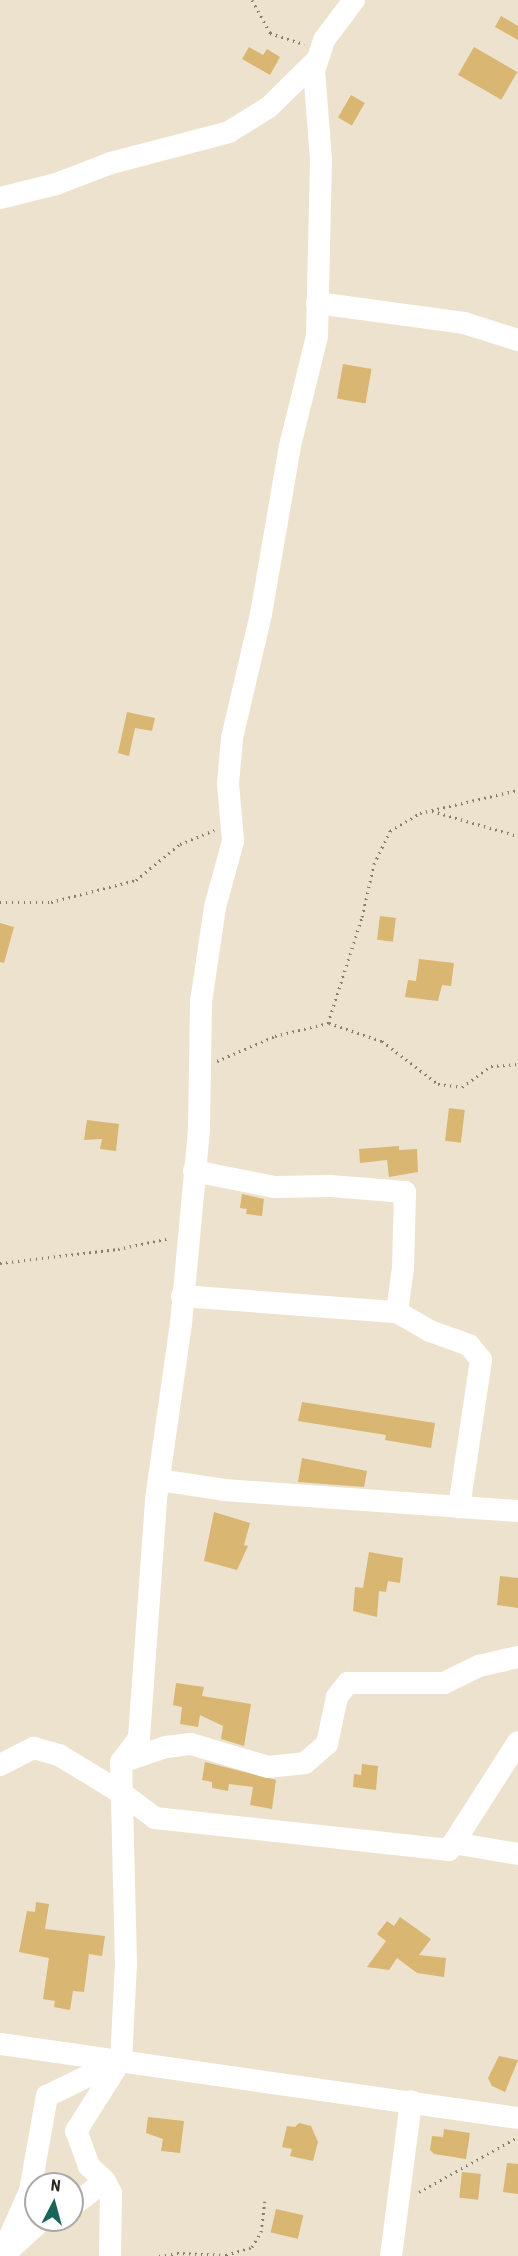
<!DOCTYPE html>
<html>
<head>
<meta charset="utf-8">
<style>
  body { margin:0 }
  #map { position:relative; width:518px; height:2256px; overflow:hidden; background:#ede2ce; font-family:"Roboto Condensed",sans-serif }
  div>[style] { position:absolute }
  .building>* { inset:0; background:#d9b671; transform-origin:0 0 }
  .path>* { height:3px; margin-top:-1.5px; transform-origin:0; background:repeating-linear-gradient(90deg,#847d70 0 1.5px,transparent 0 6px) }
  .minor>* { height:22px; margin:-11px; padding:0 11px; transform-origin:11px; border-radius:11px; background:#fff }
  span { translate:-50% -50%; white-space:nowrap; text-align:center; line-height:1.15; -webkit-text-stroke:5px #fff; paint-order:stroke }
  .north { position:absolute; left:24px; top:2172px; width:60px; height:60px; box-sizing:border-box; background:#fff; border:2px solid #aba9a7; border-radius:50%; rotate:6deg; font-size:16px; font-weight:700; line-height:24px; text-align:center; color:#2d2922 }
  .north::after { content:''; display:block; margin:auto; width:21px; height:27px; background:#1a645a; clip-path:polygon(50% 0,100% 100%,50% 72%,0 100%) }
</style>
</head>
<body>
<div id="map">
  <div class="building">
    <div style="clip-path:polygon(501px 16px,518px 26px,518px 40px,495px 27px)"></div>
    <div style="clip-path:polygon(249px 47px,263px 55px,267px 49px,280px 57px,270px 75px,242px 59px)"></div>
    <div style="left:474px;top:47px;width:50px;height:32px;rotate:30deg"></div>
    <div style="left:351px;top:95px;width:16px;height:26px;rotate:30deg"></div>
    <div style="left:343px;top:364px;width:29px;height:35px;rotate:10deg"></div>
    <div style="clip-path:polygon(127px 712px,155px 718px,152px 731px,135px 728px,129px 756px,118px 753px)"></div>
    <div style="left:380px;top:916px;width:16px;height:24px;rotate:7deg"></div>
    <div style="clip-path:polygon(0 923px,14px 927px,4px 963px,0 962px)"></div>
    <div style="clip-path:polygon(419px 959px,454px 963px,451px 986px,442px 985px,438px 1001px,405px 997px,408px 980px,416px 981px)"></div>
    <div style="left:449px;top:1108px;width:16px;height:33px;rotate:7deg"></div>
    <div style="clip-path:polygon(87px 1120px,119px 1124px,116px 1151px,100px 1149px,102px 1139px,84px 1140px)"></div>
    <div style="clip-path:polygon(399px 1146px,399px 1150px,417px 1149px,418px 1172px,389px 1177px,387px 1160px,360px 1163px,359px 1149px)"></div>
    <div style="clip-path:polygon(242px 1194px,264px 1199px,262px 1216px,246px 1214px,247px 1209px,240px 1208px)"></div>
    <div style="clip-path:polygon(302px 1402px,435px 1423px,431px 1448px,385px 1440px,386px 1435px,298px 1421px)"></div>
    <div style="clip-path:polygon(302px 1458px,367px 1471px,364px 1487px,298px 1482px)"></div>
    <div style="clip-path:polygon(214px 1512px,250px 1523px,244px 1545px,248px 1546px,237px 1570px,204px 1561px)"></div>
    <div style="clip-path:polygon(369px 1552px,403px 1558px,400px 1583px,388px 1581px,386px 1592px,379px 1591px,377px 1617px,353px 1611px,355px 1587px,363px 1588px)"></div>
    <div style="clip-path:polygon(500px 1576px,518px 1578px,518px 1608px,497px 1605px)"></div>
    <div style="clip-path:polygon(176px 1683px,204px 1687px,202px 1696px,251px 1704px,244px 1746px,221px 1739px,223px 1726px,200px 1715px,198px 1727px,180px 1724px,182px 1707px,173px 1705px)"></div>
    <div style="clip-path:polygon(205px 1762px,276px 1780px,272px 1809px,250px 1805px,253px 1787px,229px 1784px,228px 1791px,212px 1788px,212px 1782px,202px 1780px)"></div>
    <div style="clip-path:polygon(362px 1764px,378px 1766px,376px 1790px,353px 1787px,354px 1774px,361px 1775px)"></div>
    <div style="clip-path:polygon(36px 1902px,49px 1904px,45px 1929px,105px 1936px,102px 1956px,89px 1954px,84px 1992px,73px 1991px,70px 2010px,54px 2007px,55px 2001px,43px 1999px,49px 1958px,19px 1952px,27px 1911px,35px 1912px)"></div>
    <div style="clip-path:polygon(400px 1917px,431px 1939px,419px 1955px,446px 1958px,444px 1977px,417px 1973px,397px 1958px,389px 1970px,367px 1967px,386px 1941px,377px 1934px,387px 1921px,394px 1926px)"></div>
    <div style="clip-path:polygon(499px 2056px,518px 2060px,505px 2092px,492px 2086px,488px 2078px)"></div>
    <div style="clip-path:polygon(148px 2117px,184px 2121px,180px 2153px,161px 2151px,163px 2139px,146px 2133px)"></div>
    <div style="clip-path:polygon(299px 2123px,311px 2126px,318px 2142px,313px 2161px,290px 2156px,292px 2149px,282px 2147px,287px 2126px,295px 2127px)"></div>
    <div style="clip-path:polygon(444px 2129px,470px 2133px,466px 2159px,434px 2154px,430px 2150px,432px 2136px,443px 2137px)"></div>
    <div style="clip-path:polygon(507px 2163px,518px 2164px,518px 2194px,503px 2192px)"></div>
    <div style="left:462px;top:2172px;width:19px;height:26px;rotate:6deg"></div>
    <div style="left:276px;top:2209px;width:28px;height:24px;rotate:13deg"></div>
  </div>
  <div class="path">
    <div style="left:252px;top:0;width:38px;rotate:61deg"></div>
    <div style="left:270px;top:33px;width:36px;rotate:18deg"></div>
    <div style="left:432px;top:811px;width:90px;rotate:16.2deg"></div>
    <div style="left:0;top:902px;width:51px"></div>
    <div style="left:51px;top:902px;width:88px;rotate:-14.5deg"></div>
    <div style="left:136px;top:880px;width:57px;rotate:-39.3deg"></div>
    <div style="left:180px;top:844px;width:37px;rotate:-22deg"></div>
    <div style="left:329px;top:1023px;width:56px;rotate:18.8deg"></div>
    <div style="left:382px;top:1041px;width:71px;rotate:37.5deg"></div>
    <div style="left:438px;top:1084px;width:24px;rotate:7deg"></div>
    <div style="left:462px;top:1087px;width:36px;rotate:-36deg"></div>
    <div style="left:491px;top:1066px;width:27px;rotate:-4deg"></div>
    <div style="left:217px;top:1061px;width:63px;rotate:-23.3deg"></div>
    <div style="left:275px;top:1036px;width:55px;rotate:-13.8deg"></div>
    <div style="left:328px;top:1023px;width:111px;rotate:-72.2deg"></div>
    <div style="left:362px;top:917px;width:54px;rotate:-77.2deg"></div>
    <div style="left:374px;top:864px;width:37px;rotate:-64deg"></div>
    <div style="left:390px;top:831px;width:35px;rotate:-31deg"></div>
    <div style="left:420px;top:813px;width:101px;rotate:-13.2deg"></div>
    <div style="left:0;top:1263px;width:119px;rotate:-6.8deg"></div>
    <div style="left:118px;top:1249px;width:53px;rotate:-11.9deg"></div>
    <div style="left:419px;top:2192px;width:113px;rotate:-29.1deg"></div>
    <div style="left:159px;top:2256px;width:18px;rotate:-9deg"></div>
    <div style="left:177px;top:2253px;width:49px;rotate:2.3deg"></div>
    <div style="left:226px;top:2255px;width:27px;rotate:-17deg"></div>
    <div style="left:252px;top:2247px;width:17px;rotate:-59deg"></div>
    <div style="left:261px;top:2232px;width:31px;rotate:-83deg"></div>
  </div>
  <div class="minor">
    <div style="left:0;top:198px;width:58px;rotate:-14deg"></div>
    <div style="left:56px;top:184px;width:59px;rotate:-20.9deg"></div>
    <div style="left:111px;top:163px;width:122px;rotate:-14.7deg"></div>
    <div style="left:229px;top:132px;width:47px;rotate:-32deg"></div>
    <div style="left:269px;top:107px;width:67px;rotate:-44.4deg"></div>
    <div style="left:317px;top:303px;width:148px;rotate:7.7deg"></div>
    <div style="left:464px;top:323px;width:57px;rotate:17.5deg"></div>
    <div style="left:194px;top:1171px;width:82px;rotate:11.3deg"></div>
    <div style="left:274px;top:1187px;width:57px;rotate:-1deg"></div>
    <div style="left:331px;top:1186px;width:74px;rotate:4.6deg"></div>
    <div style="left:405px;top:1192px;width:76px;rotate:91.5deg"></div>
    <div style="left:403px;top:1268px;width:44px;rotate:97.8deg"></div>
    <div style="left:397px;top:1312px;width:38px;rotate:30deg"></div>
    <div style="left:430px;top:1331px;width:41px;rotate:19.7deg"></div>
    <div style="left:469px;top:1345px;width:19px;rotate:51deg"></div>
    <div style="left:481px;top:1360px;width:149px;rotate:98.5deg"></div>
    <div style="left:459px;top:1507px;width:59px;rotate:3.9deg"></div>
    <div style="left:182px;top:1296px;width:216px;rotate:4.3deg"></div>
    <div style="left:159px;top:1480px;width:66px;rotate:8.7deg"></div>
    <div style="left:224px;top:1490px;width:236px;rotate:4.1deg"></div>
    <div style="left:121px;top:1762px;width:47px;rotate:-18.4deg"></div>
    <div style="left:166px;top:1747px;width:25px;rotate:-7deg"></div>
    <div style="left:191px;top:1744px;width:80px;rotate:16.6deg"></div>
    <div style="left:268px;top:1767px;width:37px;rotate:-6deg"></div>
    <div style="left:305px;top:1763px;width:29px;rotate:-41deg"></div>
    <div style="left:327px;top:1744px;width:48px;rotate:-78deg"></div>
    <div style="left:337px;top:1697px;width:18px;rotate:-52deg"></div>
    <div style="left:348px;top:1683px;width:96px"></div>
    <div style="left:444px;top:1683px;width:39px;rotate:-26deg"></div>
    <div style="left:479px;top:1666px;width:40px;rotate:-13deg"></div>
    <div style="left:0;top:1765px;width:38px;rotate:-27deg"></div>
    <div style="left:34px;top:1748px;width:26px;rotate:16deg"></div>
    <div style="left:59px;top:1755px;width:75px;rotate:31.4deg"></div>
    <div style="left:123px;top:1794px;width:40px;rotate:37deg"></div>
    <div style="left:155px;top:1818px;width:296px;rotate:6.2deg"></div>
    <div style="left:449px;top:1850px;width:128px;rotate:-57.4deg"></div>
    <div style="left:453px;top:1843px;width:66px;rotate:9.6deg"></div>
    <div style="left:0;top:2044px;width:523px;rotate:8.13deg"></div>
    <div style="left:72px;top:2206px;width:41px;rotate:-37.1deg"></div>
    <div style="left:9px;top:2250px;width:45px;rotate:-42.3deg"></div>
    <div style="left:1px;top:2256px;width:71px;rotate:-66deg"></div>
    <div style="left:30px;top:2191px;width:97px;rotate:-79.9deg"></div>
    <div style="left:47px;top:2096px;width:82px;rotate:-25.9deg"></div>
    <div style="left:110px;top:2256px;width:63px;rotate:-89.1deg"></div>
    <div style="left:111px;top:2193px;width:13px;rotate:-117deg"></div>
    <div style="left:105px;top:2181px;width:22px;rotate:-137deg"></div>
    <div style="left:89px;top:2166px;width:37px;rotate:-110deg"></div>
    <div style="left:76px;top:2131px;width:84px;rotate:-57.6deg"></div>
    <div style="left:121px;top:2060px;width:96px;rotate:-87deg"></div>
    <div style="left:126px;top:1964px;width:202px;rotate:-91.4deg"></div>
    <div style="left:121px;top:1762px;width:30px;rotate:-53deg"></div>
    <div style="left:139px;top:1738px;width:240px;rotate:-85.9deg"></div>
    <div style="left:156px;top:1499px;width:177px;rotate:-81.9deg"></div>
    <div style="left:181px;top:1324px;width:196px;rotate:-84.7deg"></div>
    <div style="left:199px;top:1129px;width:127px;rotate:-89.1deg"></div>
    <div style="left:201px;top:1002px;width:96px;rotate:-81.6deg"></div>
    <div style="left:215px;top:907px;width:68px;rotate:-74.7deg"></div>
    <div style="left:233px;top:841px;width:57px;rotate:-95deg"></div>
    <div style="left:228px;top:784px;width:46px;rotate:-85deg"></div>
    <div style="left:232px;top:738px;width:127px;rotate:-76.8deg"></div>
    <div style="left:261px;top:614px;width:170px;rotate:-80.2deg"></div>
    <div style="left:290px;top:446px;width:113px;rotate:-76.2deg"></div>
    <div style="left:317px;top:336px;width:177px;rotate:-88.7deg"></div>
    <div style="left:321px;top:159px;width:88px;rotate:-94.5deg"></div>
    <div style="left:314px;top:71px;width:33px;rotate:-72deg"></div>
    <div style="left:324px;top:40px;width:50px;rotate:-53.1deg"></div>
    <div style="left:391px;top:2256px;width:156px;rotate:-82.6deg"></div>
  </div>
  <div class="north">N</div>
</div>
</body>
</html>
